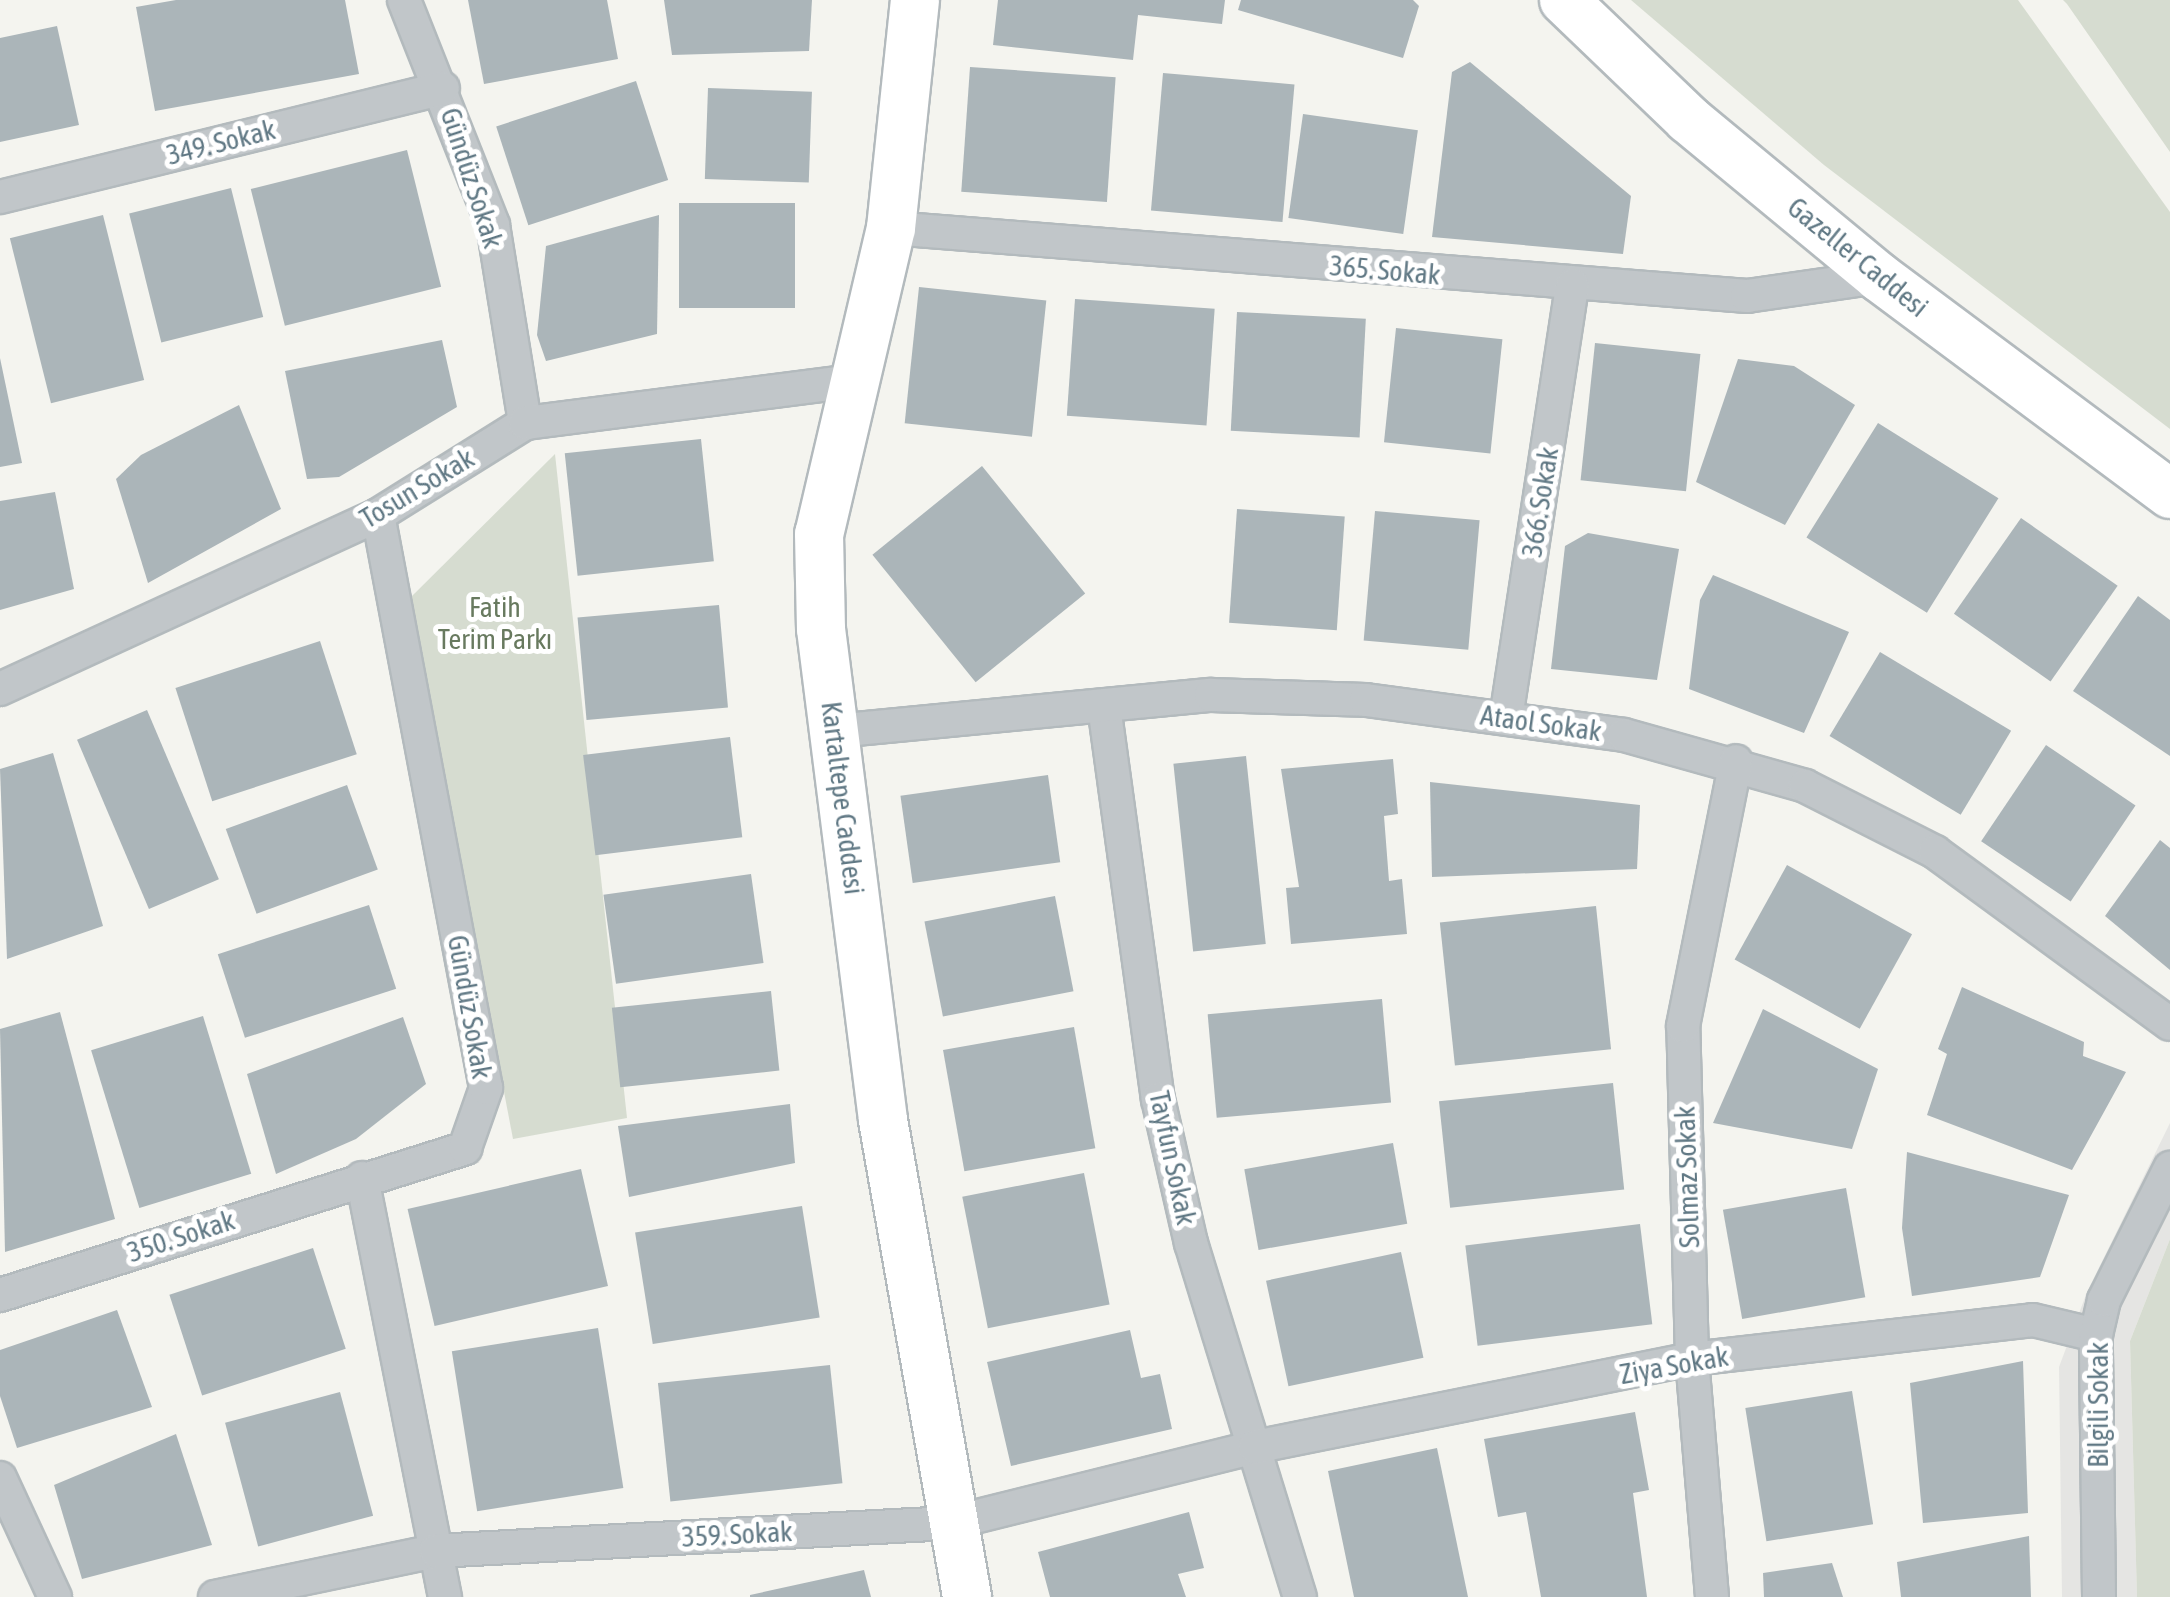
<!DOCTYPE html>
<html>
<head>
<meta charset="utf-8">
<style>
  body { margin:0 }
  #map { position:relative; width:2170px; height:1597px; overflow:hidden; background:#f4f4ef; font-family:"Asap Condensed",sans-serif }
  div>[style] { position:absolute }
  .built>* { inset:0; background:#e5e5e3 }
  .green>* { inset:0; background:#d6dcd0 }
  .building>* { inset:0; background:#abb5b9; transform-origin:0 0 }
  .roads { filter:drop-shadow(2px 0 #b3babd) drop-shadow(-2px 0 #b3babd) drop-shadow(0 2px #b3babd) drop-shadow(0 -2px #b3babd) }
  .street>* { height:32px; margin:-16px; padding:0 16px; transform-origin:16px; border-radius:16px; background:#c1c6c9 }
  .secondary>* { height:48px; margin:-24px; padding:0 24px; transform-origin:24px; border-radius:24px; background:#fff }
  span { translate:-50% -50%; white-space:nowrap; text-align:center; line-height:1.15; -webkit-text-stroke:10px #fff; paint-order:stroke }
  .street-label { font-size:28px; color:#607884 }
  .park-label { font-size:28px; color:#687a5f }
</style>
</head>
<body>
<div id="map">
  <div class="built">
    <div style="clip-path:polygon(2170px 1123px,2170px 1239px,2130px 1341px,2137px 1597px,2062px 1597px,2059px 1367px,2087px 1292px)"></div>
  </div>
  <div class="green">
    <div style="clip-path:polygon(1631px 0,2018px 0,2170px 212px,2170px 429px,1824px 165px)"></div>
    <div style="clip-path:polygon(2063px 0,2170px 0,2170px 152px,2067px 4px)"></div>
    <div style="clip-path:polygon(555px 454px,627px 1118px,513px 1139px,410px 598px)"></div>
    <div style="clip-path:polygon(2170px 1239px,2170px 1597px,2137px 1597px,2130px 1341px)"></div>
  </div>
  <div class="building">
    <div style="clip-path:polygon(176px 0,345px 0,359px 74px,155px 111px,136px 7px)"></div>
    <div style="clip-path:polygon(468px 0,607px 0,618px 59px,484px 84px)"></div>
    <div style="clip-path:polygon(664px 0,812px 0,809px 51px,672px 55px)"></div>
    <div style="clip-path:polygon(998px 0,1225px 0,1222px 24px,1138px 15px,1133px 60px,993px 45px)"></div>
    <div style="clip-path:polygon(1241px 0,1413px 0,1419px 6px,1403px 58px,1238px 10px)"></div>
    <div style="clip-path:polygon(57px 26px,79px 125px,0 142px,0 38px)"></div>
    <div style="clip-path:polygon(1470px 62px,1631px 196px,1623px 254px,1432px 237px,1452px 72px)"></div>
    <div style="left:970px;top:67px;width:146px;height:125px;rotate:4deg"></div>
    <div style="left:1163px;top:73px;width:132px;height:138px;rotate:5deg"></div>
    <div style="left:636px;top:81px;width:104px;height:147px;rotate:72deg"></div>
    <div style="left:708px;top:88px;width:104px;height:91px;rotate:2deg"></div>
    <div style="left:1303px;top:114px;width:116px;height:105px;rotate:8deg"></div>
    <div style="left:407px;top:150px;width:141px;height:161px;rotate:76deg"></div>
    <div style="left:231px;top:188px;width:133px;height:105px;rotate:76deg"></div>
    <div style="left:679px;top:203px;width:116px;height:105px"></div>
    <div style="left:103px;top:215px;width:170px;height:96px;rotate:76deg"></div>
    <div style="clip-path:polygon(659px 215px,657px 334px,546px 361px,537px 335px,546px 246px)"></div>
    <div style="left:919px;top:287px;width:128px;height:137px;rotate:6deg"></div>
    <div style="left:1075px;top:299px;width:140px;height:117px;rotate:4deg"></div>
    <div style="left:1237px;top:312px;width:129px;height:119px;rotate:3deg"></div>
    <div style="left:1396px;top:328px;width:107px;height:115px;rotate:6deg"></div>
    <div style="clip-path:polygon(442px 340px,457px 407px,339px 477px,307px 479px,285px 371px)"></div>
    <div style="left:1595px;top:343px;width:106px;height:138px;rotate:6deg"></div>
    <div style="clip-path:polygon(0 358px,22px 463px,0 467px)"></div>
    <div style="clip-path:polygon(1738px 359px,1794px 366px,1855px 405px,1785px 525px,1696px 482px)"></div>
    <div style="clip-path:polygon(239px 405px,281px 509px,148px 583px,116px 479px,141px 455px)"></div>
    <div style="left:1878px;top:423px;width:142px;height:135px;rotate:32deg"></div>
    <div style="left:701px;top:439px;width:123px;height:137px;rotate:84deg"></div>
    <div style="left:982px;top:466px;width:164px;height:141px;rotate:51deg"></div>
    <div style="clip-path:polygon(55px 492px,74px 589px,0 610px,0 501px)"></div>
    <div style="left:1237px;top:509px;width:108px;height:114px;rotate:4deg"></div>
    <div style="left:1375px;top:511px;width:105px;height:130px;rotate:5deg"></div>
    <div style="left:2021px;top:518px;width:118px;height:117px;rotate:35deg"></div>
    <div style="clip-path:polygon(1588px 533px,1679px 549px,1657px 680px,1551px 669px,1565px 546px)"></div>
    <div style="clip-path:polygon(1713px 575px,1849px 632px,1804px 733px,1689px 689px,1700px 600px)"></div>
    <div style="clip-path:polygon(2138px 596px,2170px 620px,2170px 756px,2073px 691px)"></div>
    <div style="left:719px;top:605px;width:103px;height:142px;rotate:85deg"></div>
    <div style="left:320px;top:641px;width:119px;height:152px;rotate:72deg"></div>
    <div style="left:1880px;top:652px;width:153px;height:98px;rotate:31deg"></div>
    <div style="left:147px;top:710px;width:184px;height:76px;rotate:67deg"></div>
    <div style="left:730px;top:737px;width:101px;height:148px;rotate:83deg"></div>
    <div style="left:2046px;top:745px;width:108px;height:116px;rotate:34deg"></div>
    <div style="clip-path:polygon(53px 753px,103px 926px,7px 959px,0 769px)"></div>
    <div style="left:1246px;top:756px;width:189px;height:73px;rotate:84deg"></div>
    <div style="clip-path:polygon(1393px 759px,1398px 814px,1384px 816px,1389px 881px,1402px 879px,1407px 934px,1291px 944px,1286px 888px,1299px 887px,1281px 769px)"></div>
    <div style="left:1048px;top:775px;width:88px;height:149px;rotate:82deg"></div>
    <div style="clip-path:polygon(1430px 782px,1640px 805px,1637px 869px,1432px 877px)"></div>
    <div style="left:347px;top:785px;width:90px;height:129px;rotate:70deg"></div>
    <div style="clip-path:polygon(2160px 840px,2170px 848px,2170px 970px,2105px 916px)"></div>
    <div style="left:1787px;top:865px;width:143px;height:108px;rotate:29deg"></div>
    <div style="left:751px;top:874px;width:90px;height:149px;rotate:82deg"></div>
    <div style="left:1055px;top:896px;width:97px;height:133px;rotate:79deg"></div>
    <div style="left:369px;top:905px;width:88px;height:159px;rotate:72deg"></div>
    <div style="left:1596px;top:906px;width:144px;height:157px;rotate:84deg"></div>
    <div style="clip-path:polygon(1962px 987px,2084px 1042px,2083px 1056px,2126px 1072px,2072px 1170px,1927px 1115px,1947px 1054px,1938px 1049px)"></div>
    <div style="left:771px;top:991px;width:80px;height:160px;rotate:84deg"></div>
    <div style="left:1382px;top:999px;width:104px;height:175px;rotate:85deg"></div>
    <div style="clip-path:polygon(1763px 1009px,1878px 1069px,1852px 1149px,1713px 1123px)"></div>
    <div style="clip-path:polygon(60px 1012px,115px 1219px,5px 1252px,0 1029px)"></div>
    <div style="left:203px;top:1016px;width:165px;height:117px;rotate:73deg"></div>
    <div style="clip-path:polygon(403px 1017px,426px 1084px,356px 1139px,276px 1174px,247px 1074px)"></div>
    <div style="left:1074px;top:1027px;width:123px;height:133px;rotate:80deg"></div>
    <div style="left:1613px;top:1083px;width:107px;height:175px;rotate:84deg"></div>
    <div style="clip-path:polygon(790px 1104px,795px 1163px,629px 1197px,618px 1126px)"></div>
    <div style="left:1393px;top:1143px;width:82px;height:151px;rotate:80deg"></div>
    <div style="clip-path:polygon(1907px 1152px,2069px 1195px,2040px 1277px,1912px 1296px,1902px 1228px)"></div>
    <div style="left:581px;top:1169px;width:120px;height:178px;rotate:77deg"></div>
    <div style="left:1084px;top:1173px;width:134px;height:124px;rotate:79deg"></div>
    <div style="left:1846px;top:1188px;width:111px;height:125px;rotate:80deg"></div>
    <div style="left:802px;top:1206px;width:113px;height:169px;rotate:81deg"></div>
    <div style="left:1640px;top:1224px;width:101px;height:176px;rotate:83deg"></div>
    <div style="left:313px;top:1248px;width:106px;height:151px;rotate:72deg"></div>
    <div style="left:1401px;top:1252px;width:108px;height:138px;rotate:78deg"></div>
    <div style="clip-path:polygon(117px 1310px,152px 1407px,17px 1448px,0 1396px,0 1350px)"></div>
    <div style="left:598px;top:1328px;width:162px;height:148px;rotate:81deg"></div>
    <div style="clip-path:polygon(1130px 1330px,1141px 1378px,1160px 1374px,1172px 1429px,1011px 1466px,987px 1362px)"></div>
    <div style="clip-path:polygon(2023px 1361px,2028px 1513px,1923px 1523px,1910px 1383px)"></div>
    <div style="left:830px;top:1365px;width:119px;height:173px;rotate:84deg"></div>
    <div style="left:1852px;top:1391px;width:135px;height:108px;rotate:81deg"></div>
    <div style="left:340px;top:1392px;width:128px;height:119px;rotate:75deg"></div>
    <div style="clip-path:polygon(1635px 1412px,1649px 1490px,1633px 1493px,1647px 1597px,1541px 1597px,1526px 1512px,1498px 1517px,1484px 1439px)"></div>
    <div style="clip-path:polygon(176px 1434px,212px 1545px,82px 1579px,54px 1485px)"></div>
    <div style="clip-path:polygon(1437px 1448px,1468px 1597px,1354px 1597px,1328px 1471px)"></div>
    <div style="clip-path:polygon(1189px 1512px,1204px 1568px,1178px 1574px,1186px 1597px,1050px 1597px,1038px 1552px)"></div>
    <div style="clip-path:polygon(2029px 1536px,2031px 1597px,1901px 1597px,1897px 1562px)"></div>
    <div style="clip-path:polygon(1832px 1563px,1843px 1597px,1764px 1597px,1763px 1573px)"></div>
    <div style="clip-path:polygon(864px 1570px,871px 1597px,750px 1597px,750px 1595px)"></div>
  </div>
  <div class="roads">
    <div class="street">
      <div style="left:404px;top:0;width:242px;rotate:68.4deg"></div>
      <div style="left:493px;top:225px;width:201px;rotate:80.8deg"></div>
      <div style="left:0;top:197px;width:456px;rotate:-13.8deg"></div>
      <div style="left:891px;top:228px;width:859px;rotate:4.54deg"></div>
      <div style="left:1747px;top:296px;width:133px;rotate:-8.2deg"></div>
      <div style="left:0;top:689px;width:416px;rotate:-24.7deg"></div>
      <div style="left:378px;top:515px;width:173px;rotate:-32deg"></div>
      <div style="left:525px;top:423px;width:337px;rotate:-7.3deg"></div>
      <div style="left:1104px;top:706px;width:397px;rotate:82.2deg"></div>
      <div style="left:1158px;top:1099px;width:148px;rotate:77.1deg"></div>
      <div style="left:1191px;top:1243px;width:370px;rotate:72.9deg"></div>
      <div style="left:1506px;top:718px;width:438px;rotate:-81.3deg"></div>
      <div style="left:835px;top:731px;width:378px;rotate:-5.5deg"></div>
      <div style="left:1211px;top:695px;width:155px;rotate:1.8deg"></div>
      <div style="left:1366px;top:700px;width:260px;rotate:7.7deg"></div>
      <div style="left:1624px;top:735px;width:188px;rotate:15.7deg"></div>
      <div style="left:1805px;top:786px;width:146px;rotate:26.9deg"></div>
      <div style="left:1935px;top:852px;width:291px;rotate:36.2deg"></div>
      <div style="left:362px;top:1178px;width:427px;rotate:78.8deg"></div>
      <div style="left:0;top:1295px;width:488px;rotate:-17.5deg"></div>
      <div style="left:465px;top:1148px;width:64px;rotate:-70.7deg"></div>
      <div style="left:486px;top:1088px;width:583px;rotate:-100.67deg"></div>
      <div style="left:0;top:1478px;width:131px;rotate:65.2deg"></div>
      <div style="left:215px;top:1597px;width:226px;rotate:-11.8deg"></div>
      <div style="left:436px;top:1551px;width:515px;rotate:-3.12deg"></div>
      <div style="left:950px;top:1523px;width:314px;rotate:-14deg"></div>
      <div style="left:1255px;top:1447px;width:446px;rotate:-11.4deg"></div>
      <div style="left:1692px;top:1359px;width:343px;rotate:-6.5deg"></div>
      <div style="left:2033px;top:1320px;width:65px;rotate:13.4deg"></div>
      <div style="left:1712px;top:1597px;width:239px;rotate:-94.8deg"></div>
      <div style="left:1692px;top:1359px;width:333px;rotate:-91.5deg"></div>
      <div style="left:1683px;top:1026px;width:270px;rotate:-78.7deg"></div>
      <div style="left:2099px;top:1597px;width:262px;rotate:-90.7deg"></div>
      <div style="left:2096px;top:1335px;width:36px;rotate:-77deg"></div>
      <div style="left:2104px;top:1300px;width:148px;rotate:-63.4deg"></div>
    </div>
    <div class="secondary">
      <div style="left:915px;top:0;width:229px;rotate:96deg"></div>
      <div style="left:891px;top:228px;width:314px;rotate:103.2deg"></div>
      <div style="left:819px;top:534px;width:95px;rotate:88.8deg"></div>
      <div style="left:821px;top:629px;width:495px;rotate:82.8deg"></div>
      <div style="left:883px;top:1120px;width:484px;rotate:80deg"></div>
      <div style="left:1564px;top:0;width:172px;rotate:43.8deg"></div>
      <div style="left:1688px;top:119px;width:248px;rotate:39.6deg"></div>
      <div style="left:1879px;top:277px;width:363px;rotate:36.7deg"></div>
    </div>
  </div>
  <div class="street-label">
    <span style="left:221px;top:142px;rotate:-14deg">349. Sokak</span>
    <span style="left:472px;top:178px;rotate:72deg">Gündüz Sokak</span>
    <span style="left:1858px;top:257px;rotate:39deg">Gazeller Caddesi</span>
    <span style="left:1385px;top:270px;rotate:5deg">365. Sokak</span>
    <span style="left:417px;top:488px;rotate:-31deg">Tosun Sokak</span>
    <span style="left:1540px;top:502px;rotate:-81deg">366. Sokak</span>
    <span style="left:1541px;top:723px;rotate:8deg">Ataol Sokak</span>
    <span style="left:843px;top:798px;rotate:83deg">Kartaltepe Caddesi</span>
    <span style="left:470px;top:1007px;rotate:80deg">Gündüz Sokak</span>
    <span style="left:1173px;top:1158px;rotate:78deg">Tayfun Sokak</span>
    <span style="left:1687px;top:1177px;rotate:-92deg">Solmaz Sokak</span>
    <span style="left:181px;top:1236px;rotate:-18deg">350. Sokak</span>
    <span style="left:1674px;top:1365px;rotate:-10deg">Ziya Sokak</span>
    <span style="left:2098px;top:1405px;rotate:-90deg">Bilgili Sokak</span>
    <span style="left:737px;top:1534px;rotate:-3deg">359. Sokak</span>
  </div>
  <div class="park-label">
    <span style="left:495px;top:623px">Fatih<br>Terim Parkı</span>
  </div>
</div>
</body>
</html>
